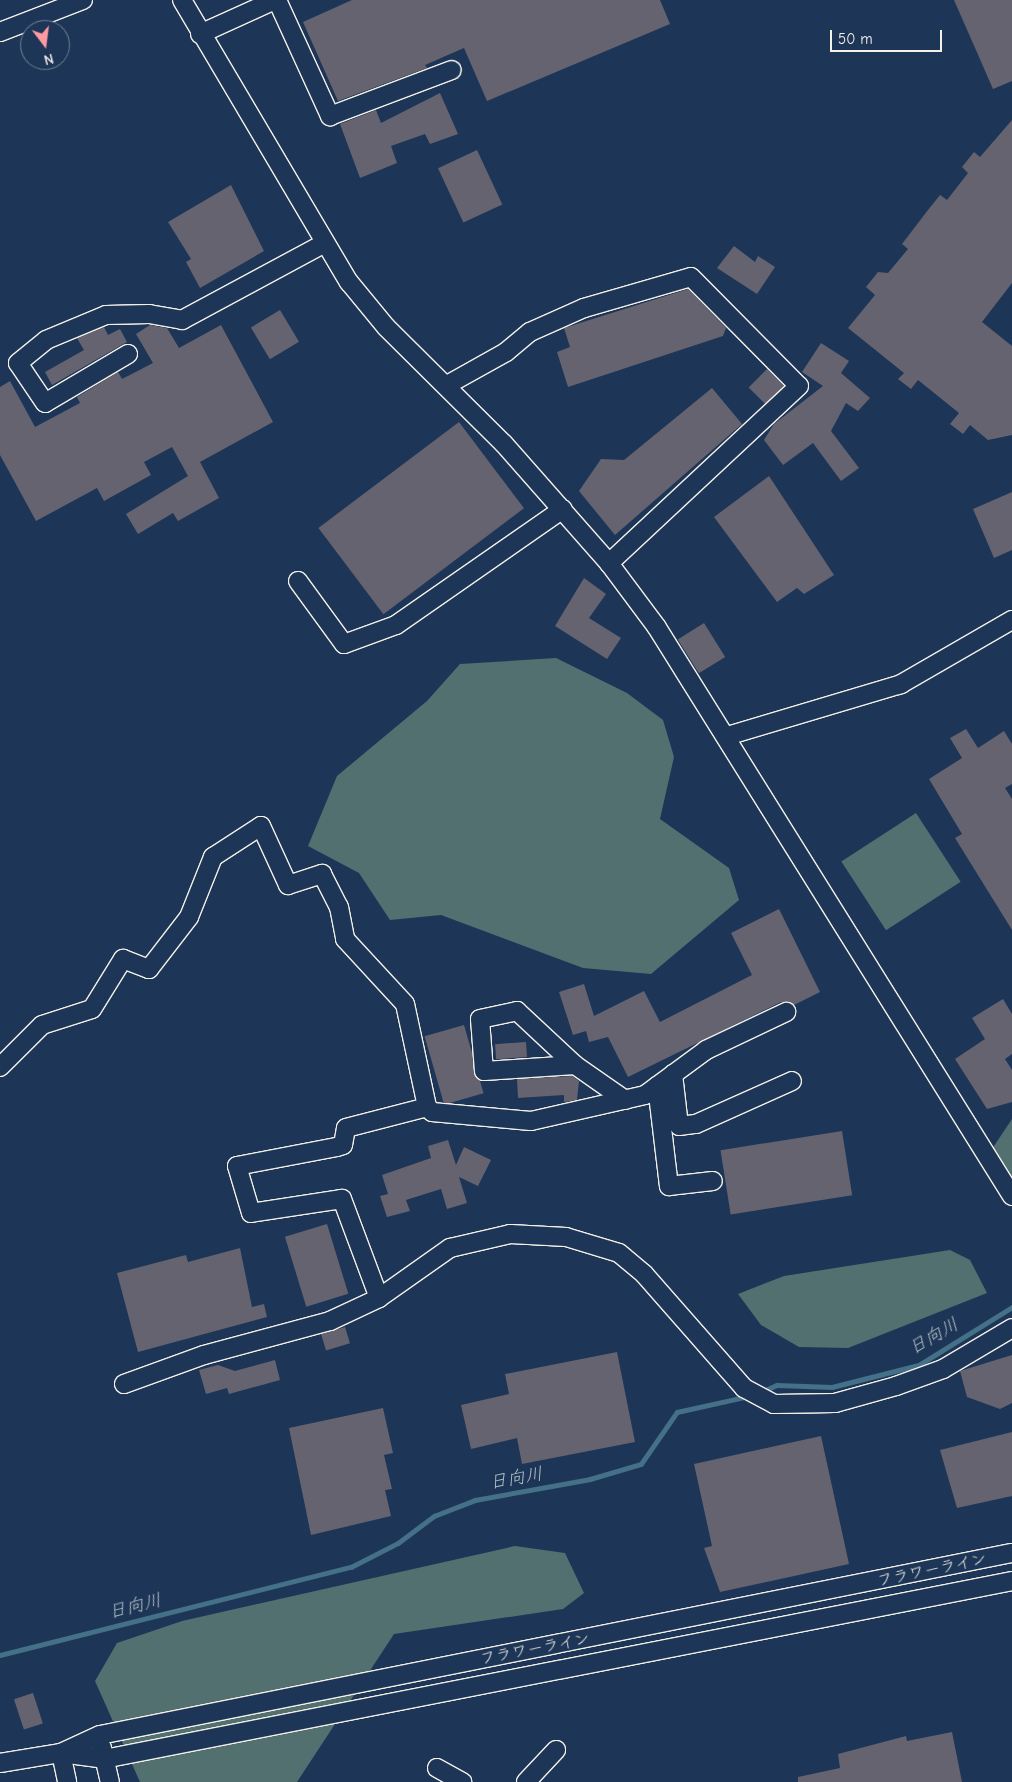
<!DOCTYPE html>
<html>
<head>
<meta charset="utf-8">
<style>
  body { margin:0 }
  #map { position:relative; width:1012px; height:1782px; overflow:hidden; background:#1d3557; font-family:"Comic Neue","Klee One",sans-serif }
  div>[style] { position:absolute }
  .green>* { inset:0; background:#52706f; transform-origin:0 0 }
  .stream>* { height:4.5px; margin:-2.25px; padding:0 2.25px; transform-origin:2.25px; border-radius:2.25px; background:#447088 }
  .building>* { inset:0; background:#65636f; transform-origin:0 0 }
  .roads { filter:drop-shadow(1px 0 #f4f1e8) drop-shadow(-1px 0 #f4f1e8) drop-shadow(0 1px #f4f1e8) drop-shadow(0 -1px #f4f1e8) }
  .minor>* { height:18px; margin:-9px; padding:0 9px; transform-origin:9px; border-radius:9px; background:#1d3557 }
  span { translate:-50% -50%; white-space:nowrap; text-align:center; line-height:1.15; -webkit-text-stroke:4px #1d3557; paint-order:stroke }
  .street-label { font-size:16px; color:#f4f1e8 }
  .water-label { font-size:18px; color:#b6c4c6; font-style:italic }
  .north { position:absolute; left:20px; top:20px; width:50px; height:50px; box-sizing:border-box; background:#1d3557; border:1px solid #738091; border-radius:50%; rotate:165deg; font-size:14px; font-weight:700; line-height:20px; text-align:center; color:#f4f1e8 }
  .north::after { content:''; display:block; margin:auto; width:18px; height:22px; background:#ff9aa2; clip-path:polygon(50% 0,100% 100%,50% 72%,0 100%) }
  .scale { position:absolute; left:830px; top:30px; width:112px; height:22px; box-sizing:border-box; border:2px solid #f4f1e8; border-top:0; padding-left:6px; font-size:15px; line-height:18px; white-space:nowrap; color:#f4f1e8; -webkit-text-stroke:4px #1d3557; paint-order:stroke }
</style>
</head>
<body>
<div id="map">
  <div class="green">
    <div style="clip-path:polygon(556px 658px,627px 693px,663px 720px,674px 757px,660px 819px,729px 868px,739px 900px,651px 974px,583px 968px,441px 915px,390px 920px,359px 873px,308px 846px,337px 776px,427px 701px,460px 664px)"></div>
    <div style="left:916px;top:813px;width:82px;height:89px;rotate:57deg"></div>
    <div style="clip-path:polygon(1012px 1119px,1012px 1179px,992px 1149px)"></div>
    <div style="clip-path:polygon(950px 1250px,970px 1260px,987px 1293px,848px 1348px,799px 1347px,761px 1325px,738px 1294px,784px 1276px)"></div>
    <div style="clip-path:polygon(515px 1546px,565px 1553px,584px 1593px,563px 1609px,394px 1634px,297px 1782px,140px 1782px,95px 1681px,117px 1643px,182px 1621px)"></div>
  </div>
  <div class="stream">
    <div style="left:761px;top:1392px;width:17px;rotate:-24deg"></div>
    <div style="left:777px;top:1385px;width:55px;rotate:2.1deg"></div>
    <div style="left:832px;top:1387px;width:90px;rotate:-14.2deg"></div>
    <div style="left:919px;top:1365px;width:110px;rotate:-31.9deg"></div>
    <div style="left:0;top:1655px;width:362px;rotate:-14.1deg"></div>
    <div style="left:351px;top:1567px;width:53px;rotate:-27.1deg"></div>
    <div style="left:398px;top:1543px;width:45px;rotate:-36.9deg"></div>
    <div style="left:434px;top:1516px;width:44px;rotate:-21.3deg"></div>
    <div style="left:475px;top:1500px;width:117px;rotate:-10.3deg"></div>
    <div style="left:590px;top:1479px;width:53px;rotate:-16.4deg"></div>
    <div style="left:641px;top:1464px;width:63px;rotate:-55.3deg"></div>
    <div style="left:677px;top:1412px;width:74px;rotate:-12.5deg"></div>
  </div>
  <div class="building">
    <div style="clip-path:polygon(352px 0,660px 0,670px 24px,487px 101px,464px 48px,425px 65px,427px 68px,338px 101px,303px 22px)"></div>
    <div style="clip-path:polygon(954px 0,1012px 0,1012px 81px,993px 89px)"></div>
    <div style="clip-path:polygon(440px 93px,458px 134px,430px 144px,425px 134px,391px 146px,397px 163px,360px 178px,340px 124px,376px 110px,381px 123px)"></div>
    <div style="clip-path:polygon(1012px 120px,1012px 283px,982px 322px,1012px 346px,1012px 435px,988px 440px,970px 425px,963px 434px,950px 424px,959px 413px,918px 380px,911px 389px,898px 379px,904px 373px,848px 328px,875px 295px,866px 287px,878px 272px,888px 273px,908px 249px,902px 244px,928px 210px,940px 195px,947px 200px,968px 173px,962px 167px,974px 152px,980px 157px)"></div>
    <div style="left:477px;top:150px;width:60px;height:43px;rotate:65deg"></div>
    <div style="clip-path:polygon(231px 185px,264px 251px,200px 288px,186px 262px,191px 259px,168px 222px)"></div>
    <div style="clip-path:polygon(734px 246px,755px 262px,758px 256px,775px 267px,757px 294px,717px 268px)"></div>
    <div style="clip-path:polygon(688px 289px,726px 328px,723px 336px,568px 387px,557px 352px,570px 347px,564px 328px)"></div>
    <div style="left:280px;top:310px;width:37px;height:34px;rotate:59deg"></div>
    <div style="clip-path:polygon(150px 325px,167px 328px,179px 348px,221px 325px,273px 422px,200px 462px,219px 498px,178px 521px,173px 513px,138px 534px,126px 514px,188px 476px,172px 447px,144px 462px,151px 475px,104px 501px,97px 488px,36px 521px,0 455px,0 387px,10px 381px,35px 427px,80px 403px,77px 397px,118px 372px,122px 379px,153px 363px,136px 334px)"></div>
    <div style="clip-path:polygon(104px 327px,108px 335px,120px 329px,127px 342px,52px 385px,45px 372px,84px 350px,77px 338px)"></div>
    <div style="clip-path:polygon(821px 343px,849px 361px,841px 373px,870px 398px,858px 411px,846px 403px,831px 431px,859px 468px,841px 481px,813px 443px,783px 465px,764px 440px,774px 424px,823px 386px,802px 372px)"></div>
    <div style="left:767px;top:369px;width:24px;height:26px;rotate:45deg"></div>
    <div style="clip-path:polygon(712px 388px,742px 424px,615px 535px,579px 491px,601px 459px,624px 460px)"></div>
    <div style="left:459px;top:422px;width:108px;height:176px;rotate:53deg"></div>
    <div style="clip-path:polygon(769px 476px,834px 575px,804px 594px,797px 588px,777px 602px,714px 517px)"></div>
    <div style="clip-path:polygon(1012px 492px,1012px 550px,994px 558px,973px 509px)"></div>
    <div style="clip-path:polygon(584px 578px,606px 594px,589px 618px,621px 638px,607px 659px,555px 626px)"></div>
    <div style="left:704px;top:623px;width:40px;height:31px;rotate:58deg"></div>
    <div style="clip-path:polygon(966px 729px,978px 748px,1004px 731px,1012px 744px,1012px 784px,1005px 788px,1012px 799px,1012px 930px,955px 838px,962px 834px,929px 779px,962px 758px,950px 738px)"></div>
    <div style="clip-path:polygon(779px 909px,820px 992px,794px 1005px,781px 1002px,628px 1077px,608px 1037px,589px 1042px,586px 1031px,573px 1035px,559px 992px,584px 984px,594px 1016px,644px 991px,660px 1022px,752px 975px,731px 933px)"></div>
    <div style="clip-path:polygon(1003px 999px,1012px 1014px,1012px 1054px,1005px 1059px,1012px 1070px,1012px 1102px,987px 1109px,955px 1059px,985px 1039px,972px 1018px)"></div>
    <div style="left:464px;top:1025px;width:71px;height:41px;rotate:74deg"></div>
    <div style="left:526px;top:1042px;width:15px;height:31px;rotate:86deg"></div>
    <div style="clip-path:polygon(572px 1076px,579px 1081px,577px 1100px,564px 1102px,564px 1095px,518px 1098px,517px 1079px)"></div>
    <div style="left:842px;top:1131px;width:65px;height:123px;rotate:81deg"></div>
    <div style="clip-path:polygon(448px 1140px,456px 1165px,464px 1147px,491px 1160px,478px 1186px,459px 1177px,467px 1203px,447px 1209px,441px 1189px,406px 1200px,410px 1211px,387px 1217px,380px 1196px,388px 1194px,382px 1175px,431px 1158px,428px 1146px)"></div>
    <div style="left:327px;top:1224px;width:73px;height:44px;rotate:73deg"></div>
    <div style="clip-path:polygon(240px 1248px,252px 1307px,264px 1304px,267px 1317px,138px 1352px,117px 1273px,186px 1255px,188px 1262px)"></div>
    <div style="left:345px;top:1327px;width:17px;height:25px;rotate:73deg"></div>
    <div style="clip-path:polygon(617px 1352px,635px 1442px,522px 1464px,517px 1438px,471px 1449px,461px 1405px,509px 1394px,505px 1374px)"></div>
    <div style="clip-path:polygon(1012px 1355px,1012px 1403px,1000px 1409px,967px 1397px,960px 1371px)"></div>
    <div style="clip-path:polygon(275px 1360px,280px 1380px,229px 1394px,227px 1388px,206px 1394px,199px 1370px,218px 1365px,235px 1371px)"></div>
    <div style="clip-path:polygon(383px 1408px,393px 1453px,384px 1455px,392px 1489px,385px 1490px,391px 1516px,311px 1535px,289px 1428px)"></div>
    <div style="clip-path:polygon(1012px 1432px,1012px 1496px,957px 1508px,940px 1450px)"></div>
    <div style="clip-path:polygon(821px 1436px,849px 1564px,720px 1592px,704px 1548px,712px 1546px,694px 1464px)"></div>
    <div style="left:33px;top:1693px;width:32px;height:20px;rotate:72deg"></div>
    <div style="clip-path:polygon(952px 1732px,962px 1782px,798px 1782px,798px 1777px,840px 1768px,838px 1754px,906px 1736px,907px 1741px)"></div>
  </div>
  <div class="roads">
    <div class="minor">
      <div style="left:182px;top:0;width:328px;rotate:59.4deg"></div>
      <div style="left:349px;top:282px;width:58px;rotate:50.6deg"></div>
      <div style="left:386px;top:327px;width:166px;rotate:44.8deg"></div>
      <div style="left:504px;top:444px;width:159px;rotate:48.6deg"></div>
      <div style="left:609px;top:563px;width:79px;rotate:53.3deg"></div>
      <div style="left:656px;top:626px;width:672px;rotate:58.01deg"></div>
      <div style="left:277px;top:0;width:128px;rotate:65.4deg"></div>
      <div style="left:330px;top:116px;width:130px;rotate:-20.7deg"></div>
      <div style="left:0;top:32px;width:89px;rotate:-21.1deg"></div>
      <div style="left:200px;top:34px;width:82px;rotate:-24.4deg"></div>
      <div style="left:128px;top:354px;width:96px;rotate:149.4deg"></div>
      <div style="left:45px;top:403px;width:48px;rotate:-124deg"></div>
      <div style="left:18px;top:363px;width:36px;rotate:-39deg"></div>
      <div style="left:46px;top:340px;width:65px;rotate:-22.6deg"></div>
      <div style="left:106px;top:315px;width:43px;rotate:-1.3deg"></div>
      <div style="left:149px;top:314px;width:34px;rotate:10deg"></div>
      <div style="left:182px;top:320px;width:160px;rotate:-28.3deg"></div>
      <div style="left:447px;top:385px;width:68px;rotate:-29.2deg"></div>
      <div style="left:506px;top:352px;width:31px;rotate:-40deg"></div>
      <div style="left:530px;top:332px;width:59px;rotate:-24deg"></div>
      <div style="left:584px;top:308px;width:111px;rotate:-16.2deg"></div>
      <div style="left:691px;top:277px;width:153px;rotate:45.3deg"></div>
      <div style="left:799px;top:386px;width:260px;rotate:137deg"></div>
      <div style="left:298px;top:581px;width:78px;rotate:53.9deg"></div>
      <div style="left:344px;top:644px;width:55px;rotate:-20.1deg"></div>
      <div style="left:396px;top:625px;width:203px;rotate:-34.8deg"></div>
      <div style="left:727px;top:736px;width:182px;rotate:-16.6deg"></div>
      <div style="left:901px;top:684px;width:128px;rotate:-30deg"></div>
      <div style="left:575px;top:1065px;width:91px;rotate:176.2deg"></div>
      <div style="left:484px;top:1071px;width:52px;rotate:-94.4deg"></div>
      <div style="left:480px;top:1019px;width:38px;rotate:-12deg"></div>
      <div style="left:517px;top:1011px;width:79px;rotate:43deg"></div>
      <div style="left:575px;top:1065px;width:61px;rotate:35deg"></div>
      <div style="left:0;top:1067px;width:59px;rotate:-45deg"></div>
      <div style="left:42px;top:1025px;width:52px;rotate:-17.7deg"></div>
      <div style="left:92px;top:1009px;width:59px;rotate:-58.2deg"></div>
      <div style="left:123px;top:959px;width:28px;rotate:21deg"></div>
      <div style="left:149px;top:969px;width:66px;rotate:-52.4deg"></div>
      <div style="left:189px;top:917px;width:65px;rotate:-68.2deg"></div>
      <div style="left:213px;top:857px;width:57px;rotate:-32.9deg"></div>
      <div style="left:261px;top:826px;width:65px;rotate:65.4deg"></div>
      <div style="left:288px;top:885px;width:36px;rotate:-18deg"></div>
      <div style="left:322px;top:874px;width:37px;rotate:63deg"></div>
      <div style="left:339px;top:907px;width:33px;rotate:79deg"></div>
      <div style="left:345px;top:939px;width:88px;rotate:47.3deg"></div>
      <div style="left:405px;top:1004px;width:105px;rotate:77.9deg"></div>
      <div style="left:427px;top:1107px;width:7px;rotate:45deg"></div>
      <div style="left:432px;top:1112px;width:99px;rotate:5.2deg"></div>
      <div style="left:531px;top:1121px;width:117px;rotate:-12.8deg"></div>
      <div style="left:645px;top:1095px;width:76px;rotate:-36.4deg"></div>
      <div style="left:706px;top:1050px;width:89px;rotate:-25.4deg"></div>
      <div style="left:673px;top:1074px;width:52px;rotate:83.4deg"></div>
      <div style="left:679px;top:1126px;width:17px;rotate:-7deg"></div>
      <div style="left:696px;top:1124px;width:105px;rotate:-24.1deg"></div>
      <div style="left:657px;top:1086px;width:101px;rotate:83.2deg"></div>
      <div style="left:669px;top:1186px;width:44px;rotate:-6.5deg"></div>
      <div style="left:379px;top:1298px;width:106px;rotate:-110.5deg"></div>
      <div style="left:342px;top:1199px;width:92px;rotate:171.3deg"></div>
      <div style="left:251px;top:1213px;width:49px;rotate:-106.6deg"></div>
      <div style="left:237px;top:1166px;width:102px;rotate:-10.8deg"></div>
      <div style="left:337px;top:1147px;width:6px;rotate:-18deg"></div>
      <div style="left:343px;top:1145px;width:17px;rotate:-80deg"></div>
      <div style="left:346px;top:1128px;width:84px;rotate:-14.5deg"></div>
      <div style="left:124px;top:1384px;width:85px;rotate:-19.9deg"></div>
      <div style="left:204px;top:1355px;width:131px;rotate:-15.1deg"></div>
      <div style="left:330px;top:1321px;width:54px;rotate:-25.1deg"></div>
      <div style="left:379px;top:1298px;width:87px;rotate:-35.2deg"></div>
      <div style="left:450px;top:1248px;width:62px;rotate:-13.1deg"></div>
      <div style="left:510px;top:1234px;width:56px;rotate:3.1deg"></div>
      <div style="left:566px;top:1237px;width:55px;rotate:16.8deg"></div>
      <div style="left:619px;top:1253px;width:33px;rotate:40deg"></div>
      <div style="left:644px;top:1274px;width:152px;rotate:48.7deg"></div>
      <div style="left:744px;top:1388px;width:34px;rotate:28deg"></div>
      <div style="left:774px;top:1404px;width:61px;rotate:-0.9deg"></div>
      <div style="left:835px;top:1403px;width:63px;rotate:-15.6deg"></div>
      <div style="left:896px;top:1386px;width:50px;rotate:-19.9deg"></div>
      <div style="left:943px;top:1369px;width:80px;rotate:-30.7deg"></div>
      <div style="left:102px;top:1748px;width:35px;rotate:77deg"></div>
      <div style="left:61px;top:1753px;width:43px;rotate:7.9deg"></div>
      <div style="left:104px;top:1759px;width:925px;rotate:-11.09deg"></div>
      <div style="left:61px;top:1753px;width:30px;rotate:78deg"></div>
      <div style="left:0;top:1763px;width:62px;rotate:-9.3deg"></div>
      <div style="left:61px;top:1753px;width:43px;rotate:-24.8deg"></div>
      <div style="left:100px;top:1735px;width:930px;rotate:-11.29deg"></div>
      <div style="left:437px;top:1768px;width:29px;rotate:29deg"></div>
      <div style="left:526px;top:1782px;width:44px;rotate:-46.8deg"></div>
    </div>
  </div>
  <div class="street-label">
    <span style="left:932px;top:1570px;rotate:-12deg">フラワーライン</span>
    <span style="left:535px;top:1649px;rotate:-11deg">フラワーライン</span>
  </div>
  <div class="water-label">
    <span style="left:934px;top:1337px;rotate:-30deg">日向川</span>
    <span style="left:516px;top:1479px;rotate:-10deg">日向川</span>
    <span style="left:135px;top:1607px;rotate:-14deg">日向川</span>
  </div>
  <div class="north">N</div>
  <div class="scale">50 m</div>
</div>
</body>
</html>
